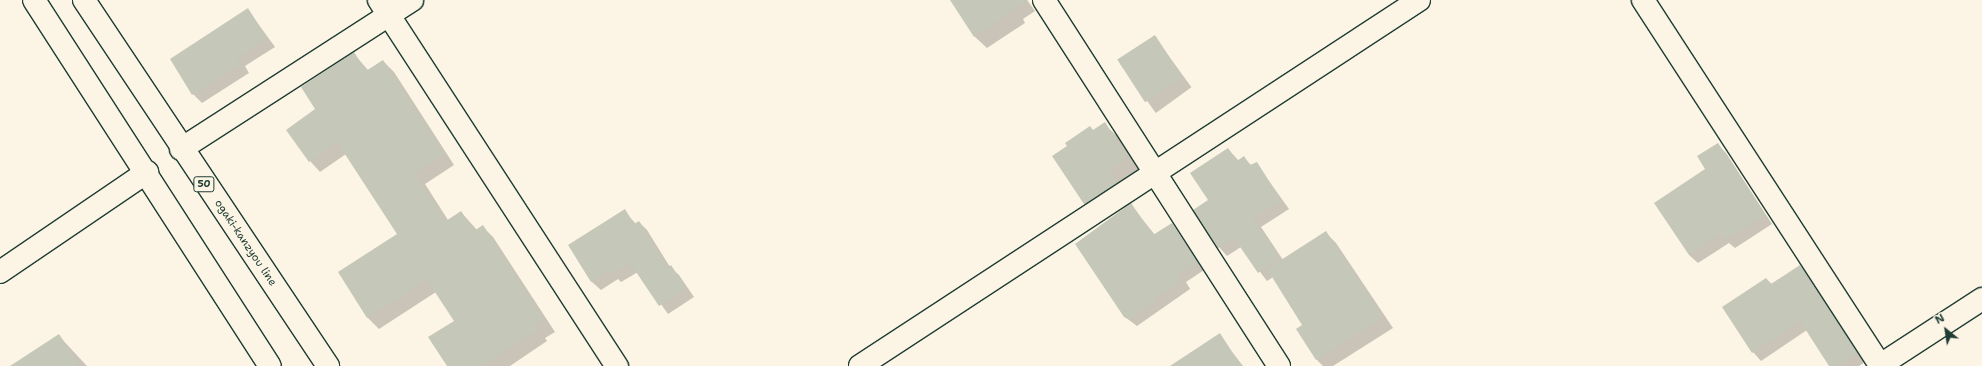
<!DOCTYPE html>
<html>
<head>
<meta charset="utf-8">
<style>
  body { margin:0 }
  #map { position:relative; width:1982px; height:366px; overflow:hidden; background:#fcf5e5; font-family:"Shantell Sans",sans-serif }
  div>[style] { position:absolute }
  .shadow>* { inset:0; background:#0003; transform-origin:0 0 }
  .building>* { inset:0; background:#c5c7b9; transform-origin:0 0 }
  .roads { filter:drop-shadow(1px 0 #1f3d34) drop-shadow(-1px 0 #1f3d34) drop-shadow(0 1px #1f3d34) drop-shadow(0 -1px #1f3d34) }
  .street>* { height:22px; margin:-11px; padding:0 11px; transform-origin:11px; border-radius:11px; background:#fcf5e5 }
  .primary>* { height:22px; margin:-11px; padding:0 11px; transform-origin:11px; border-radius:11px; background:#fcf5e5 }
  span { translate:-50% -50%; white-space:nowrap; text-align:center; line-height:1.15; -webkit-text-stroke:3px #fcf5e5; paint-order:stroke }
  .shield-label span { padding:1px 3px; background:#fcf5e5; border:1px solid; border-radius:3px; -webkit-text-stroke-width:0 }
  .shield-label { font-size:10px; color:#1f3d34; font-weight:700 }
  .street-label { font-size:11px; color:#1f3d34 }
  .north { position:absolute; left:1926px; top:310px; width:40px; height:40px; -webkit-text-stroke:3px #fcf5e5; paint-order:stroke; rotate:330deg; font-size:11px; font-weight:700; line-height:16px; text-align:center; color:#1f3d34 }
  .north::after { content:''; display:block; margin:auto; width:14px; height:18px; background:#1f3d34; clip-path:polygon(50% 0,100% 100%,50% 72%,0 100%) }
</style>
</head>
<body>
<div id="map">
  <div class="shadow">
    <div style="clip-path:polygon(951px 0,1027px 0,1035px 11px,1023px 19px,1025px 23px,987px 48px,974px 36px)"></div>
    <div style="clip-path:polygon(248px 10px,275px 47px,245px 66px,249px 73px,202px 103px,193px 94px,172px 60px)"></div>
    <div style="left:1155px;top:37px;width:62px;height:44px;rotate:54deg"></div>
    <div style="clip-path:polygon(354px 54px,368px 70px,383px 61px,394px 72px,454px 165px,425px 184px,448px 220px,461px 212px,477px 230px,482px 226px,493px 237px,555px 332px,545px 338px,547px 341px,510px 366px,448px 366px,455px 321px,436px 292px,379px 329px,368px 318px,339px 272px,398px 235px,346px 154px,320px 172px,310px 161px,317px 109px)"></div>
    <div style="clip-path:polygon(1104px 124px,1117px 136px,1140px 171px,1097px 216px,1085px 204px,1053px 156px)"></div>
    <div style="clip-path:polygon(1717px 144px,1726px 153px,1772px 224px,1735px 248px,1729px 243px,1698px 263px,1689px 255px)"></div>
    <div style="clip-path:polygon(1228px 149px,1239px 161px,1244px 158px,1252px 166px,1256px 163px,1289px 209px,1261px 227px,1283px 260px,1326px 233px,1336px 243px,1393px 328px,1333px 366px,1323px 366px,1317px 360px,1303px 325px,1273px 277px,1267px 281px,1241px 247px,1227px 256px,1219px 247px,1210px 200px)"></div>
    <div style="clip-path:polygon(1131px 205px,1155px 235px,1172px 224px,1204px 270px,1186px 282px,1190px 289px,1137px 326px,1125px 317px)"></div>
    <div style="clip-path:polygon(624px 211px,636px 224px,639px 222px,647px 230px,670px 267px,679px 275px,694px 297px,668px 314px,638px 272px,621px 282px,618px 279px,601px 290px,592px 282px,569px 245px)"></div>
    <div style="clip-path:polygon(1800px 266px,1808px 274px,1865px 362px,1859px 366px,1830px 366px,1807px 330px,1761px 361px,1753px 352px,1766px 279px,1772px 284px)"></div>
    <div style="clip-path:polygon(58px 335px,87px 366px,24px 366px)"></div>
    <div style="clip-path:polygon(1219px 335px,1243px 366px,1171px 366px)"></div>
  </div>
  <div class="building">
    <div style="clip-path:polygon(950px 0,1028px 0,974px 37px)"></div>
    <div style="clip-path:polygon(248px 8px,267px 38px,237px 58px,241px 64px,192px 95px,170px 59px)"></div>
    <div style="left:1155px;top:35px;width:51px;height:45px;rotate:57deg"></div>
    <div style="clip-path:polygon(354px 52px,366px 71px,383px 60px,444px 154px,414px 173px,446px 221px,461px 211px,474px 231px,483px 225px,544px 320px,535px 326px,537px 330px,482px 366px,447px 366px,428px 337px,454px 321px,427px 280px,367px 318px,338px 272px,397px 234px,337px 142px,309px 162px,286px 130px,315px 109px,301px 87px)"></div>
    <div style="clip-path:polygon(1105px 122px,1128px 158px,1109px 171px,1117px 183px,1084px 204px,1052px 156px,1067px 146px,1065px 143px,1090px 126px,1093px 130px)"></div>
    <div style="clip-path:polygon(1718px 143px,1765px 215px,1725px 240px,1721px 234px,1689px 255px,1654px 203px,1705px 169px,1697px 156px)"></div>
    <div style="clip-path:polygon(1228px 148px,1237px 161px,1244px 156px,1250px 165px,1257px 162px,1281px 200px,1253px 219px,1280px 258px,1258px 273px,1234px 238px,1218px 248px,1193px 210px,1208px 200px,1190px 173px)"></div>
    <div style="clip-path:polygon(1131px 203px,1153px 235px,1172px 223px,1197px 261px,1178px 274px,1182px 281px,1155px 298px,1157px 301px,1128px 319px,1124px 317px,1075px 244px)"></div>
    <div style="clip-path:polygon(625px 209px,634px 224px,639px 221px,668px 267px,671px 265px,686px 288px,659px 306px,630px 263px,612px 274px,610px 270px,591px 282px,568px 245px)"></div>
    <div style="clip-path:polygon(1326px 231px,1383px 317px,1316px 360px,1296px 329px,1302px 325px,1267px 269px)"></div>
    <div style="clip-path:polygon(1800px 265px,1858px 353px,1837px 366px,1829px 366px,1800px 321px,1752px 353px,1722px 307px,1766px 278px,1771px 284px)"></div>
    <div style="clip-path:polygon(1220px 333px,1241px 366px,1170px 366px)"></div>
    <div style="clip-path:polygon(59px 334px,80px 366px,10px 366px)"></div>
  </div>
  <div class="roads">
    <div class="street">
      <div style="left:379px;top:0;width:437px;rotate:57deg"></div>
      <div style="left:1044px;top:0;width:435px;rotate:57.3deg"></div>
      <div style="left:1643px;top:0;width:437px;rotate:57deg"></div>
      <div style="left:181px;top:149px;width:275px;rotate:-32.8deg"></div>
      <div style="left:0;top:272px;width:178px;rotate:-34.2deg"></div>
      <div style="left:860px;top:366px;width:668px;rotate:-33.21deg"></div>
      <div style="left:1879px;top:366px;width:123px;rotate:-33deg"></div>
    </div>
    <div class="primary">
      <div style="left:34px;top:0;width:435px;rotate:57.2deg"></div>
      <div style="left:84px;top:0;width:440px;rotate:56.3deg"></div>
    </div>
  </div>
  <div class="shield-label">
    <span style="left:204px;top:184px">50</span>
  </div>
  <div class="street-label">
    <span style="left:245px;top:243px;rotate:56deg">ogaki-kanzyou line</span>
  </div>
  <div class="north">N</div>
</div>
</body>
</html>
